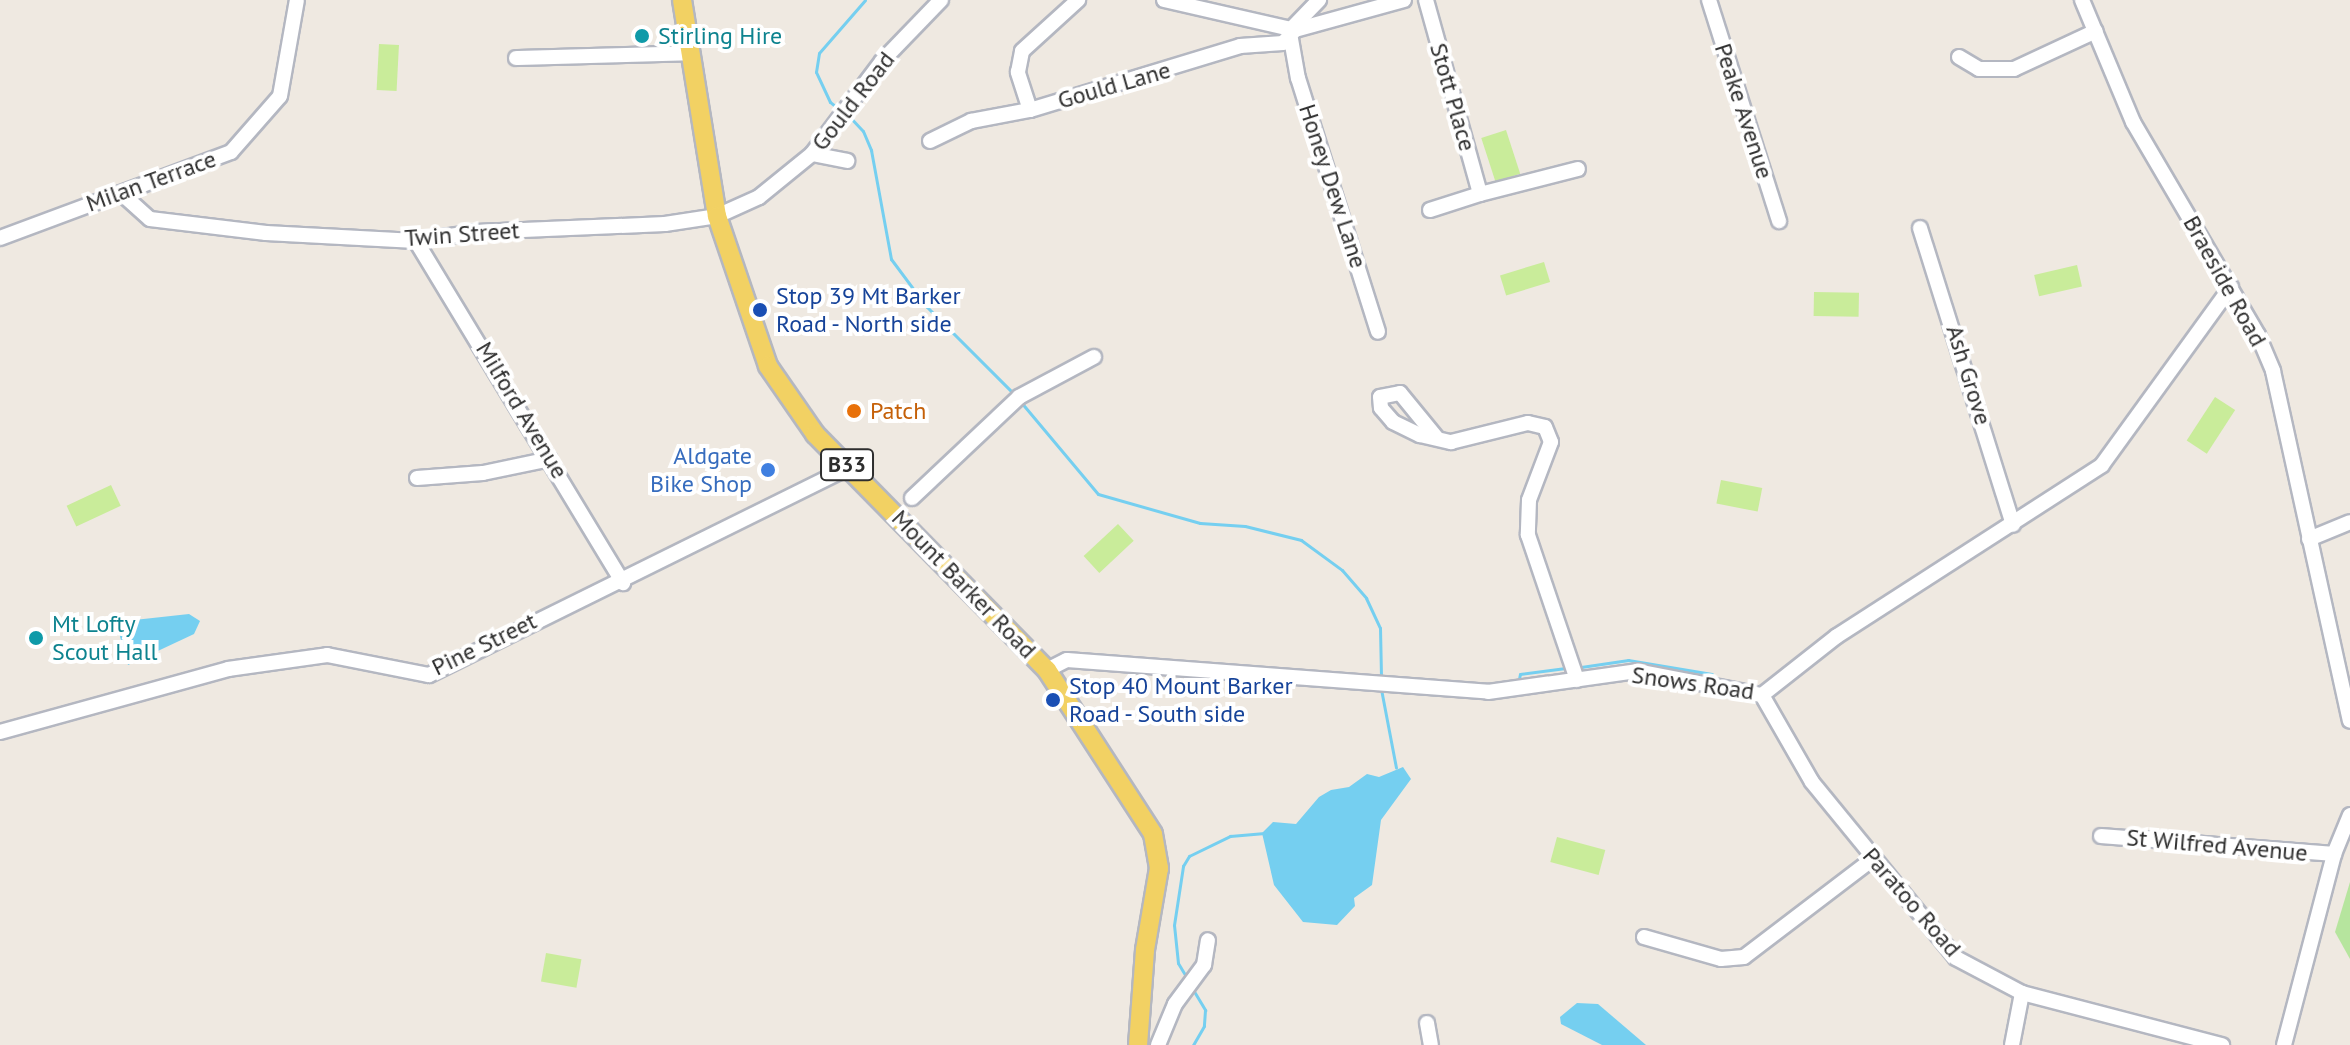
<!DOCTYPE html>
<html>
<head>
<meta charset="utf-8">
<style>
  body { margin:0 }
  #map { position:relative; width:2350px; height:1045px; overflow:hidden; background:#efe9e1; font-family:"PT Sans",sans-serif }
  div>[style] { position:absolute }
  .green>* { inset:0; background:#b6e59e }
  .pitch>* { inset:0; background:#c9ec9a; transform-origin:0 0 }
  .water>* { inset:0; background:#75cff0 }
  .stream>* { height:3px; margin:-1.5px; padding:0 1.5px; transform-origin:1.5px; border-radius:1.5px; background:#75cff0 }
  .roads { filter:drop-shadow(2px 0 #b4b7c1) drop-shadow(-2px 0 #b4b7c1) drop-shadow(0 2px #b4b7c1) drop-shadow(0 -2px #b4b7c1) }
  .minor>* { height:14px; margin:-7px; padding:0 7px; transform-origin:7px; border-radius:7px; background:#fff }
  .major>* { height:18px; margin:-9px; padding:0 9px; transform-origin:9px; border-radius:9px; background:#f2d163 }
  .dots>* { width:22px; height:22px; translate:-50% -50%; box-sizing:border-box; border:4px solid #fff; border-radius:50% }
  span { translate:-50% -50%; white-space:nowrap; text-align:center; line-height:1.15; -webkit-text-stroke:8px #fff; paint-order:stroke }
  .shield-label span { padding:2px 6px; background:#fff; border:2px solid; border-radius:6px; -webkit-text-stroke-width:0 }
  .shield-label { font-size:22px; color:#2e2e2e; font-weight:700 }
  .culture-label { font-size:24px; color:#0d838f }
  .left { translate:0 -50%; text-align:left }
  .street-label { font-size:24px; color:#2e2e2e }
  .transit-label { font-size:24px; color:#164399 }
  .food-label { font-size:24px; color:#c56008 }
  .shop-label { font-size:24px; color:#366cbe }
  .right { translate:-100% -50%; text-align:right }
</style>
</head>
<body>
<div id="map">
  <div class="green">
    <div style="clip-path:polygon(2350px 882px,2350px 959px,2335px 932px)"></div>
  </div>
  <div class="pitch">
    <div style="left:379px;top:44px;width:20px;height:46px;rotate:3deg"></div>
    <div style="left:1506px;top:130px;width:46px;height:26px;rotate:72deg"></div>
    <div style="left:1544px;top:262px;width:21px;height:46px;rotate:73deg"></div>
    <div style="left:2077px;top:265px;width:22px;height:44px;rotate:77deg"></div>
    <div style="left:1814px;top:292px;width:45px;height:24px;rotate:1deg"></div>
    <div style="left:2215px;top:397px;width:24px;height:52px;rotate:33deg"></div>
    <div style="left:1721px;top:480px;width:42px;height:24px;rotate:11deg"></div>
    <div style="left:111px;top:485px;width:23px;height:49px;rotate:65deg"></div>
    <div style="left:1118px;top:524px;width:23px;height:47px;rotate:47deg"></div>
    <div style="left:1557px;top:837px;width:50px;height:26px;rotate:15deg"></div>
    <div style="left:546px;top:953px;width:36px;height:29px;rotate:10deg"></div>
  </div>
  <div class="water">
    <div style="clip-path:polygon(189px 614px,200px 621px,194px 634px,128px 665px,116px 622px)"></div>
    <div style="clip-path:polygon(1403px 767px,1411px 779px,1381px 820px,1372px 885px,1354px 898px,1355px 906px,1337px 925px,1303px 922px,1274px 885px,1262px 833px,1273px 822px,1296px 824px,1319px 797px,1331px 790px,1349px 787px,1367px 774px,1379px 777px)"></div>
    <div style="clip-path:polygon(1577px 1003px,1598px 1004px,1646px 1045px,1602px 1045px,1561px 1024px,1560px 1017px)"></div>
  </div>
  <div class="stream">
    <div style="left:840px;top:110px;width:13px;rotate:-141deg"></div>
    <div style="left:830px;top:102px;width:33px;rotate:-115deg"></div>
    <div style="left:816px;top:72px;width:19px;rotate:-81deg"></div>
    <div style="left:819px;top:53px;width:70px;rotate:-49deg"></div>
    <div style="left:847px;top:114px;width:23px;rotate:47deg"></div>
    <div style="left:863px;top:131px;width:21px;rotate:67deg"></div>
    <div style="left:871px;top:150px;width:111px;rotate:79.6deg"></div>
    <div style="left:891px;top:259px;width:59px;rotate:53.3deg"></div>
    <div style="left:926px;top:306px;width:126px;rotate:45deg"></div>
    <div style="left:1020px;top:401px;width:121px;rotate:50deg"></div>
    <div style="left:1098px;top:494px;width:106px;rotate:15.9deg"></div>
    <div style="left:1200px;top:523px;width:45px;rotate:3.8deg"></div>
    <div style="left:1245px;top:526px;width:58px;rotate:14deg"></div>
    <div style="left:1301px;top:540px;width:51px;rotate:36.2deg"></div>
    <div style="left:1342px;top:570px;width:37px;rotate:49deg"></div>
    <div style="left:1366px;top:598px;width:33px;rotate:65deg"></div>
    <div style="left:1380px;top:628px;width:49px;rotate:88.8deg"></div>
    <div style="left:1581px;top:667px;width:48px;rotate:-8.5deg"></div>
    <div style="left:1628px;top:660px;width:85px;rotate:9.5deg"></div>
    <div style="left:1518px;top:684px;width:10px;rotate:-79deg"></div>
    <div style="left:1520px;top:674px;width:46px;rotate:-7.4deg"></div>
    <div style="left:1381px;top:689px;width:80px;rotate:79.2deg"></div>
    <div style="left:1187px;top:978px;width:17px;rotate:-121deg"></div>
    <div style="left:1178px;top:963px;width:38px;rotate:-96deg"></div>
    <div style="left:1174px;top:925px;width:60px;rotate:-81.3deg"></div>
    <div style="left:1183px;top:866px;width:12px;rotate:-59deg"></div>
    <div style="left:1189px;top:856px;width:46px;rotate:-26deg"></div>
    <div style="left:1230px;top:836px;width:32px;rotate:-5deg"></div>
    <div style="left:1192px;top:988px;width:26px;rotate:59deg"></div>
    <div style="left:1205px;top:1010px;width:16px;rotate:94deg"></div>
    <div style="left:1204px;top:1026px;width:22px;rotate:120deg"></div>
  </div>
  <div class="roads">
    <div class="minor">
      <div style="left:1164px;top:0;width:134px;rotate:12.9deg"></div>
      <div style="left:1295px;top:30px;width:113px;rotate:-15.4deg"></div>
      <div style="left:1426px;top:0;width:201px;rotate:74.4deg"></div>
      <div style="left:1480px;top:194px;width:101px;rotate:-14.3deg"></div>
      <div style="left:1709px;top:0;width:232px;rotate:72.4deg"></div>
      <div style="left:2082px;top:0;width:132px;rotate:67.3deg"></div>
      <div style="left:2133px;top:122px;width:247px;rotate:59.6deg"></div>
      <div style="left:2258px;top:335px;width:39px;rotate:67deg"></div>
      <div style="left:2273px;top:371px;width:358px;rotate:77.6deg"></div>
      <div style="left:1290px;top:30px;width:42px;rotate:-46deg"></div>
      <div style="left:1291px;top:39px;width:40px;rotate:80deg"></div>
      <div style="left:1298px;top:78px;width:266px;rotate:72.5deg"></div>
      <div style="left:1959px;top:57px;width:23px;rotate:31deg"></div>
      <div style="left:1979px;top:69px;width:35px"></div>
      <div style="left:2014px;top:69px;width:90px;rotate:-24.9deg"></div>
      <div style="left:516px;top:58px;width:175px;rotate:-1.6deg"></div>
      <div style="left:1030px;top:110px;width:40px;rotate:-108deg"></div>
      <div style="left:1018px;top:72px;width:21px;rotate:-79deg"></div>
      <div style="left:1022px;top:51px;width:76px;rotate:-42.3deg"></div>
      <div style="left:930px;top:141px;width:46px;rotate:-26deg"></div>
      <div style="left:971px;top:121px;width:60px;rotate:-10.6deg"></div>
      <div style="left:1030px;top:110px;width:220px;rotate:-16.9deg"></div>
      <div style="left:1240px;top:46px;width:43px;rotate:-4deg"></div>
      <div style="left:1283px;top:43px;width:18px;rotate:-47deg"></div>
      <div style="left:812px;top:154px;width:36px;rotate:11deg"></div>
      <div style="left:121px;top:193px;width:39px;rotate:42deg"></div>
      <div style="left:150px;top:219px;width:117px;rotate:6.9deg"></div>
      <div style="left:266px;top:233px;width:150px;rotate:3.1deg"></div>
      <div style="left:416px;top:241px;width:61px;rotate:-8.5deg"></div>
      <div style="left:476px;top:232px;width:189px;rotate:-2.4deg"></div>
      <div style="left:665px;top:224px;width:53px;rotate:-8.7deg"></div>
      <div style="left:717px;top:216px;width:46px;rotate:-24.3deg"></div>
      <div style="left:759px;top:197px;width:68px;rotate:-39.1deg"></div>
      <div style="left:812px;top:154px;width:116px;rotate:-53deg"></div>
      <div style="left:882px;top:61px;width:85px;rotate:-46deg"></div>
      <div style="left:1430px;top:210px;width:52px;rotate:-17.7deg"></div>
      <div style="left:1920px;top:228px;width:311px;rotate:72.6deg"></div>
      <div style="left:0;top:238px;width:246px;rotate:-20.4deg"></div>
      <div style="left:231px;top:152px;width:74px;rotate:-48.8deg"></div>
      <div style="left:280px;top:96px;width:97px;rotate:-80deg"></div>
      <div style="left:416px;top:241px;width:400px;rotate:58.8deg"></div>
      <div style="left:1436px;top:437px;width:57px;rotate:-129.3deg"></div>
      <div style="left:1400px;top:393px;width:20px;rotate:169deg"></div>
      <div style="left:1380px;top:397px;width:11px;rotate:85deg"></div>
      <div style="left:1381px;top:408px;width:18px;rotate:49deg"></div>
      <div style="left:1393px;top:422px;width:30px;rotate:26deg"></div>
      <div style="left:1420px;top:435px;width:32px;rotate:13deg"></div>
      <div style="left:1451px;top:442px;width:79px;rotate:-13.9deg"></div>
      <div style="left:1528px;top:423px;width:17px;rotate:13deg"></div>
      <div style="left:1545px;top:427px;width:16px;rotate:68deg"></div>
      <div style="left:1551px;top:442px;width:62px;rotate:110.8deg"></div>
      <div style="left:1529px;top:500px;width:35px;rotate:92deg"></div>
      <div style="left:1528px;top:535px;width:153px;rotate:71.3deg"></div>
      <div style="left:417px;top:478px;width:66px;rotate:-4.3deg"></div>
      <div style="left:483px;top:473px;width:68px;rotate:-11.8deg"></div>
      <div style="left:912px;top:498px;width:147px;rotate:-43.3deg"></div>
      <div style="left:1019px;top:397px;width:85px;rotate:-28.1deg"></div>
      <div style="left:2309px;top:539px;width:44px;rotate:-22.5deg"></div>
      <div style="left:1047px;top:670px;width:22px;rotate:-27deg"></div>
      <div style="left:1067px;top:660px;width:422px;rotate:4.3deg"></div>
      <div style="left:1488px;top:692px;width:150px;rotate:-8deg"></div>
      <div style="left:1637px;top:671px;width:127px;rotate:10.9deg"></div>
      <div style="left:1762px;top:695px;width:95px;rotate:-38.2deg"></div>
      <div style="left:1837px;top:636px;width:315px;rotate:-32.8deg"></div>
      <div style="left:2102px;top:465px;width:220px;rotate:-54.1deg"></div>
      <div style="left:1762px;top:695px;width:100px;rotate:60.1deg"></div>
      <div style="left:1812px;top:782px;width:227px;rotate:50.7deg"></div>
      <div style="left:1956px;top:958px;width:75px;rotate:27.9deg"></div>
      <div style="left:2022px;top:993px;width:207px;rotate:14.6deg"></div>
      <div style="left:0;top:732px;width:237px;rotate:-15.4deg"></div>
      <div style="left:228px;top:669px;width:100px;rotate:-8deg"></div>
      <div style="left:327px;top:655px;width:104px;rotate:11.1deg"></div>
      <div style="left:429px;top:675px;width:469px;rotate:-26.3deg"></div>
      <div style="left:2101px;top:836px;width:234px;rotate:4.4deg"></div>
      <div style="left:1644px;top:937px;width:80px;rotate:15.9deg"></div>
      <div style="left:1721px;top:959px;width:23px;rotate:-5deg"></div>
      <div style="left:1744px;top:957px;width:163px;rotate:-37.3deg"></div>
      <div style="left:1427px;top:1023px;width:22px;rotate:80deg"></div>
      <div style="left:1158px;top:1045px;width:44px;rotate:-67.5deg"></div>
      <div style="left:1175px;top:1004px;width:49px;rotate:-53.4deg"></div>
      <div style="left:1204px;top:965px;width:25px;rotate:-81deg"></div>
      <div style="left:2012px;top:1045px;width:53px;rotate:-79.1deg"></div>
      <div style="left:2284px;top:1045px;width:197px;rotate:-75.3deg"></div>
      <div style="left:2334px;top:854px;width:42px;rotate:-67.7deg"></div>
    </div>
    <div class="major">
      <div style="left:682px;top:0;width:219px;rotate:80.8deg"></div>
      <div style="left:717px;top:216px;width:158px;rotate:71.2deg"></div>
      <div style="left:768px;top:366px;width:83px;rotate:55.3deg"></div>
      <div style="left:815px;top:434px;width:331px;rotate:45.5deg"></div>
      <div style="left:1047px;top:670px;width:195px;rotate:57.1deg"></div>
      <div style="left:1153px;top:834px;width:35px;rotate:80deg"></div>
      <div style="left:1159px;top:868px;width:83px;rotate:99.7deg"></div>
      <div style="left:1145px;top:950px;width:95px;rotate:94.2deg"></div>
    </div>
  </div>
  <div class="dots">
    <div style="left:642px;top:36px;background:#0f9aa8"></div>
    <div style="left:760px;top:310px;background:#1a4fb4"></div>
    <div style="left:854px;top:411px;background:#e8710a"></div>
    <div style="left:768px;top:470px;background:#3f7fe0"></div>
    <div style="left:36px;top:638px;background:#0f9aa8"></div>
    <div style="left:1053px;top:700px;background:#1a4fb4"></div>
  </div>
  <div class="shield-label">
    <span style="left:847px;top:465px">B33</span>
  </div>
  <div class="culture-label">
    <span class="left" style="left:658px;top:36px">Stirling Hire</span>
    <span class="left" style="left:52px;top:638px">Mt Lofty<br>Scout Hall</span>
  </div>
  <div class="street-label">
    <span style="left:1114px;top:85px;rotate:-16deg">Gould Lane</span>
    <span style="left:1453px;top:97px;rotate:74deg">Stott Place</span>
    <span style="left:853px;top:101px;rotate:-52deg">Gould Road</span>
    <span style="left:1744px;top:111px;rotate:72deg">Peake Avenue</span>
    <span style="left:151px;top:181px;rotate:-20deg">Milan Terrace</span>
    <span style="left:1333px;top:186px;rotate:72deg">Honey Dew Lane</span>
    <span style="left:462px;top:234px;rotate:-4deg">Twin Street</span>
    <span style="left:2225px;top:281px;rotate:61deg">Braeside Road</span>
    <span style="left:1969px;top:375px;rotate:73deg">Ash Grove</span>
    <span style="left:522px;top:410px;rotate:59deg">Milford Avenue</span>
    <span style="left:964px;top:584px;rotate:46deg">Mount Barker Road</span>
    <span style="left:484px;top:644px;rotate:-26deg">Pine Street</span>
    <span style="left:1693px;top:683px;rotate:8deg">Snows Road</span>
    <span style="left:2217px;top:845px;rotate:5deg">St Wilfred Avenue</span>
    <span style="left:1912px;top:902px;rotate:49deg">Paratoo Road</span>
  </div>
  <div class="transit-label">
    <span class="left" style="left:776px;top:310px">Stop 39 Mt Barker<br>Road - North side</span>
    <span class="left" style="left:1069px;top:700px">Stop 40 Mount Barker<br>Road - South side</span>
  </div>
  <div class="food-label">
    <span class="left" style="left:870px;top:411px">Patch</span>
  </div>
  <div class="shop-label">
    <span class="right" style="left:752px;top:470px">Aldgate<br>Bike Shop</span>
  </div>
</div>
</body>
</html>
